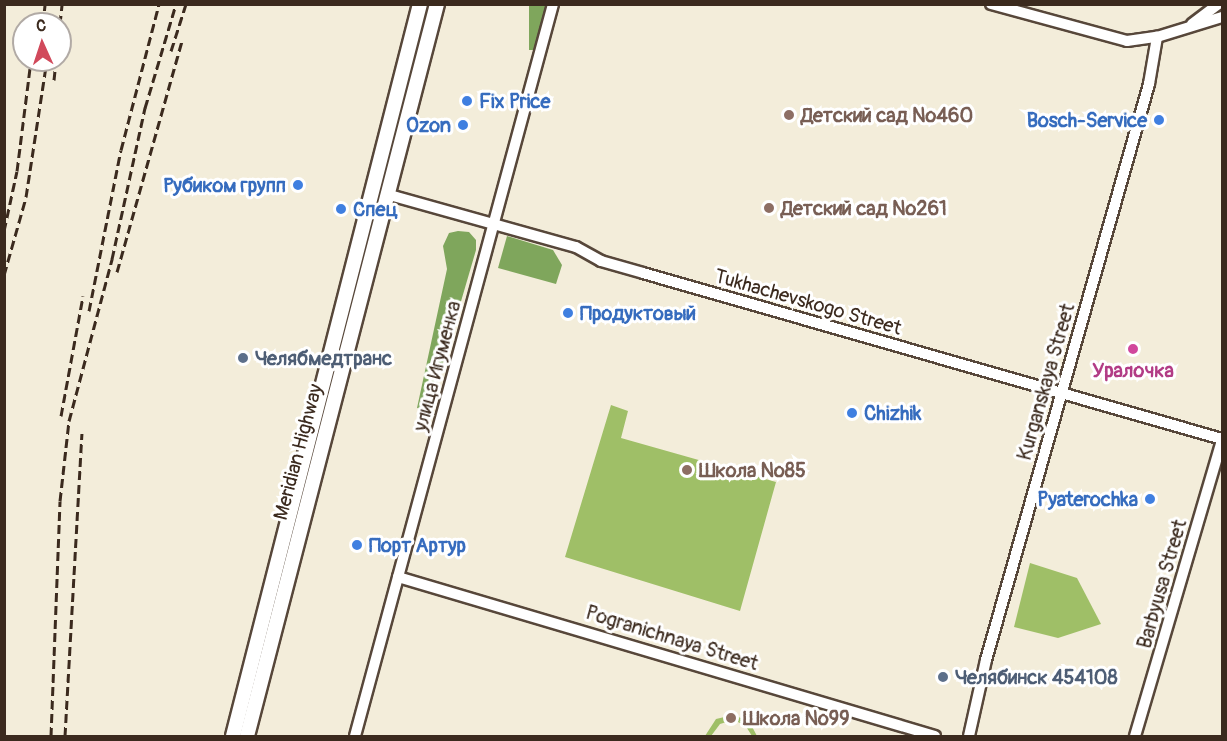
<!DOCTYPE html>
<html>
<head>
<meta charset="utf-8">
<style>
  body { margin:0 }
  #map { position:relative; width:1227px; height:741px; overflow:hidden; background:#f3edda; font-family:Pangolin,sans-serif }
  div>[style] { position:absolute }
  .green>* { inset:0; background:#9fbf67 }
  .forest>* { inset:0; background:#7fa65c; transform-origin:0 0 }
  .roads { filter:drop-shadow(2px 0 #57473a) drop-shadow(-2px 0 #57473a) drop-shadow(0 2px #57473a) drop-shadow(0 -2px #57473a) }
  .minor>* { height:10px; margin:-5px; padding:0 5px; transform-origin:5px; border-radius:5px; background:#fff }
  .major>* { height:14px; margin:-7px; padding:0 7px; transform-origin:7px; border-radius:7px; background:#fff }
  .rail>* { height:3px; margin-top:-1.5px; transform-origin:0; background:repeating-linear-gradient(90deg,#3b2a1e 0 9px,transparent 0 13.5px) }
  .dots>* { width:16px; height:16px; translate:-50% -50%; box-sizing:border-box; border:3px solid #fff; border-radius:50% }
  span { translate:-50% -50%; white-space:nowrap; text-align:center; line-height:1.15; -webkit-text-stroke:6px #fff; paint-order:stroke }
  .shop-label { font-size:20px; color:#366cbe; font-weight:700 }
  .left { translate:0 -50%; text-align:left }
  .right { translate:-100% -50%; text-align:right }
  .education-label { font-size:20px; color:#785e54; font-weight:700 }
  .street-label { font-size:20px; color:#3b2a1e }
  .service-label { font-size:20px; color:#4e5e75; font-weight:700 }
  .hotel-label { font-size:20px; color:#b23c85; font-weight:700 }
  .frame { position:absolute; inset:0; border:6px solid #3b2a1e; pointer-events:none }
  .north { position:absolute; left:12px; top:12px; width:60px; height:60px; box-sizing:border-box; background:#fff; border:2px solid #b1aaa5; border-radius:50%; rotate:357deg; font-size:16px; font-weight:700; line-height:24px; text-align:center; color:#3b2a1e }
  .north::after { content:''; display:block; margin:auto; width:21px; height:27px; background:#d1495b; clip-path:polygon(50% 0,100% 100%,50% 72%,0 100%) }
</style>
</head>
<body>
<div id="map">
  <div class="green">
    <div style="clip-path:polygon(611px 405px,628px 411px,621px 438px,776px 482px,740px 611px,565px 557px)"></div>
    <div style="clip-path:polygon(1030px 563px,1077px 578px,1101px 624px,1058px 638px,1014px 627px)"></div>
    <div style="clip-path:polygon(733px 715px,749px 721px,757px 736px,752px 736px,745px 725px,733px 720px,720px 724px,711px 736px,705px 736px,716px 719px)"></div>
  </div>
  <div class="forest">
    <div style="left:529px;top:5px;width:18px;height:45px"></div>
    <div style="clip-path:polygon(458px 231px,469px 232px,476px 240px,476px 250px,429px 411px,417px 408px,447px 269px,443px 246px,449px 233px)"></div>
    <div style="clip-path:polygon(507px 236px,553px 250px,562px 265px,556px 284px,498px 268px)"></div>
  </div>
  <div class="roads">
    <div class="minor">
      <div style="left:991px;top:4px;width:141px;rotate:15.2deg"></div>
      <div style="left:1127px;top:41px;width:30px;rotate:-8deg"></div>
      <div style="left:1157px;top:37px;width:68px;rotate:-17.1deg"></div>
      <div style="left:1192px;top:24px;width:34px;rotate:-37deg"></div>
      <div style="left:386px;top:194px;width:197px;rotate:15.6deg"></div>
      <div style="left:576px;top:247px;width:29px;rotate:29deg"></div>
      <div style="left:601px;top:261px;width:44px;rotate:15.9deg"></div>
      <div style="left:643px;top:273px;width:602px;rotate:16deg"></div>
      <div style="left:398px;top:577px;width:560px;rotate:16.49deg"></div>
      <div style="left:355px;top:736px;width:758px;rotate:-74.86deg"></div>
      <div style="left:969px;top:736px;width:78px;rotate:-77.4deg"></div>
      <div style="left:986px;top:660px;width:599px;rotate:-74.2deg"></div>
      <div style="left:1149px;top:84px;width:48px;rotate:-80.3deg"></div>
      <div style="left:1135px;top:736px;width:308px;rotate:-73.6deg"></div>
    </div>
    <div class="major">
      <div style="left:233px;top:736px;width:756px;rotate:-75.67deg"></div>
      <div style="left:247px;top:736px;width:756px;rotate:-75.45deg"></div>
    </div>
  </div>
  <div class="rail">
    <div style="left:43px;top:24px;width:20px;rotate:-84deg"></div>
    <div style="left:60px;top:24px;width:20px;rotate:-84deg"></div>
    <div style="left:171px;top:51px;width:49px;rotate:-72.3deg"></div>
    <div style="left:54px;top:80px;width:20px;rotate:-84deg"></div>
    <div style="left:4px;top:231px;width:61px;rotate:-77.8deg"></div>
    <div style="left:17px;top:171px;width:112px;rotate:-82.8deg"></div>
    <div style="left:117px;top:272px;width:241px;rotate:-74.3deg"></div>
    <div style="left:4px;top:275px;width:81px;rotate:-74.2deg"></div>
    <div style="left:26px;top:197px;width:139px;rotate:-81.3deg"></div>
    <div style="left:89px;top:311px;width:164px;rotate:-78.8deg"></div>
    <div style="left:121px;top:150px;width:151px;rotate:-75.4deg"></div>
    <div style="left:61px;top:416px;width:122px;rotate:-79.6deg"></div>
    <div style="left:51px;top:736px;width:235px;rotate:-87.8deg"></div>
    <div style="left:60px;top:501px;width:81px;rotate:-83.6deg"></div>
    <div style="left:69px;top:421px;width:168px;rotate:-75.1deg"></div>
    <div style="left:112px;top:259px;width:155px;rotate:-77.7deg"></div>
    <div style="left:145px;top:108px;width:109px;rotate:-73.4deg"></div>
    <div style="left:65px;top:736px;width:303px;rotate:-86.8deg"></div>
  </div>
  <div class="dots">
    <div style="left:467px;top:101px;background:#3f7fe0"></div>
    <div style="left:789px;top:115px;background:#8d6e63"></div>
    <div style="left:1159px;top:120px;background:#3f7fe0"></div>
    <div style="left:463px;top:125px;background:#3f7fe0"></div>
    <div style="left:298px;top:185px;background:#3f7fe0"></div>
    <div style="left:769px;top:208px;background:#8d6e63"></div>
    <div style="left:341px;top:209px;background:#3f7fe0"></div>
    <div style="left:568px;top:313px;background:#3f7fe0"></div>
    <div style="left:1133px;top:349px;background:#d1479c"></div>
    <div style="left:243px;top:358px;background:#5c6f8a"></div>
    <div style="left:852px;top:413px;background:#3f7fe0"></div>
    <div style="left:687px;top:470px;background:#8d6e63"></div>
    <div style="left:1150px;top:499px;background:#3f7fe0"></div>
    <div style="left:357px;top:545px;background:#3f7fe0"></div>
    <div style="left:943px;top:677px;background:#5c6f8a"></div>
    <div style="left:731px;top:718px;background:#8d6e63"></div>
  </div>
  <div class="shop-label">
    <span class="left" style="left:479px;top:101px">Fix Price</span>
    <span class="right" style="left:1147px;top:120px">Bosch-Service</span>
    <span class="right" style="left:451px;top:125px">Ozon</span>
    <span class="right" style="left:286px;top:185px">Рубиком групп</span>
    <span class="left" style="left:353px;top:209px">Спец</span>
    <span class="left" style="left:580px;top:313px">Продуктовый</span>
    <span class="left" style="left:864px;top:413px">Chizhik</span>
    <span class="right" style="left:1138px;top:499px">Pyaterochka</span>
    <span class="left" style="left:369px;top:545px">Порт Артур</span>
  </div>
  <div class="education-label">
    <span class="left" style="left:801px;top:115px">Детский сад №460</span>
    <span class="left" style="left:781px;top:208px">Детский сад №261</span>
    <span class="left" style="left:699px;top:470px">Школа №85</span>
    <span class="left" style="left:743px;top:718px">Школа №99</span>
  </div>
  <div class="street-label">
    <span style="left:808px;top:302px;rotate:16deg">Tukhachevskogo Street</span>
    <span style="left:437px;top:366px;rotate:-75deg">улица Игуменка</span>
    <span style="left:1046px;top:382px;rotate:-74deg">Kurganskaya Street</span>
    <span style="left:298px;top:452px;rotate:-75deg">Meridian Highway</span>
    <span style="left:1162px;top:584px;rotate:-74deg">Barbyusa Street</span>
    <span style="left:672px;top:638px;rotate:17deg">Pogranichnaya Street</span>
  </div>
  <div class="service-label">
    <span class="left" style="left:255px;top:358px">Челябмедтранс</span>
    <span class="left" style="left:955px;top:677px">Челябинск 454108</span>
  </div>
  <div class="hotel-label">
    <span style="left:1133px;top:370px">Уралочка</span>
  </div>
  <div class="frame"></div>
  <div class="north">С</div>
</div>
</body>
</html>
